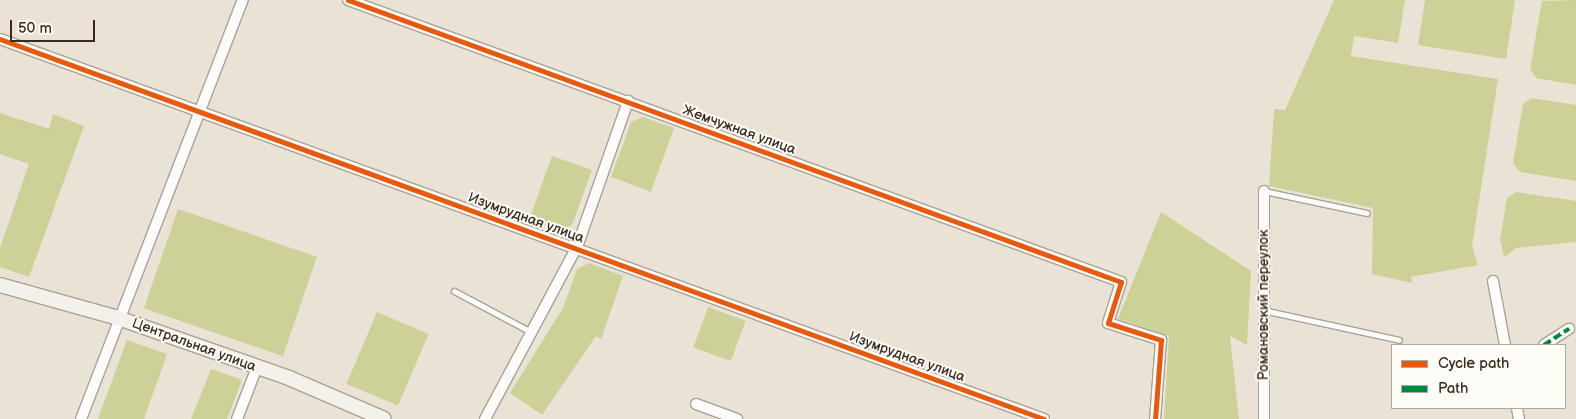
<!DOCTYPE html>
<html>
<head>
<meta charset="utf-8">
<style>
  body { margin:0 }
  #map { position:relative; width:1576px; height:419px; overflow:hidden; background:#eae3d5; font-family:"Balsamiq Sans",sans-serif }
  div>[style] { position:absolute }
  .green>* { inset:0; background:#cdd197; transform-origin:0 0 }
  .roads { filter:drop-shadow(1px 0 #a7a197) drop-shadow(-1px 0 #a7a197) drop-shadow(0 1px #a7a197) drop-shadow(0 -1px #a7a197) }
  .service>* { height:5px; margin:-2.5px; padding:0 2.5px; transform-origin:2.5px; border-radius:2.5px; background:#fcfbf9 }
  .minor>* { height:10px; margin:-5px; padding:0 5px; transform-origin:5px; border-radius:5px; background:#fcfbf9 }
  .secondary>* { height:14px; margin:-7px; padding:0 7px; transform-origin:7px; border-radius:7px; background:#f4f1ea }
  .quiet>* { height:4px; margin-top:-2px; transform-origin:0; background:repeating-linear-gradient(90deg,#00873e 0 8px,transparent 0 12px) }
  .cycleway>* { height:5px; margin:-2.5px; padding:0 2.5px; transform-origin:2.5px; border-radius:2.5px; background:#e8590c }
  span { translate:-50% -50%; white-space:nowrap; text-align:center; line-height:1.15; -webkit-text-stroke:4px #fdfcf7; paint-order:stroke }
  .street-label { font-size:14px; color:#3b2a1e }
  .legend { position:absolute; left:1391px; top:344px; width:175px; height:65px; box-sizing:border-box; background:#fdfcf7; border:1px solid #afa8a0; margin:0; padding:6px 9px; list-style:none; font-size:15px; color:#3b2a1e }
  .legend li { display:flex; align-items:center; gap:10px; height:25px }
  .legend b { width:25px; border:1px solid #afa8a0 }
  .scale { position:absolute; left:10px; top:20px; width:85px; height:22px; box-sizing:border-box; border:2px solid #3b2a1e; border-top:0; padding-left:6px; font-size:15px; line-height:18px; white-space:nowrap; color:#3b2a1e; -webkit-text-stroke:4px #fdfcf7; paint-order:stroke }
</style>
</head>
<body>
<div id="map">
  <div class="green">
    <div style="clip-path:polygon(1334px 0,1405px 0,1398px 43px,1354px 36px,1351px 56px,1498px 79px,1472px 246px,1478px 265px,1411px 277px,1412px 283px,1372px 274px,1373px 208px,1269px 186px,1274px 109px,1285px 110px)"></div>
    <div style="clip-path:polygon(1425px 0,1515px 0,1506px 59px,1418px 45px)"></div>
    <div style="clip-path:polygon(1576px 0,1576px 85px,1536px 78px,1530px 69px,1542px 1px)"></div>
    <div style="clip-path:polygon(1532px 98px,1576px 105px,1576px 181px,1520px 172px,1513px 163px,1523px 104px)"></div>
    <div style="clip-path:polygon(0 113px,49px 129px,53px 114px,84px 126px,29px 277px,0 267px,0 248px,29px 164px,0 154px)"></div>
    <div style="clip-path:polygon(643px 117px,674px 128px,651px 192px,611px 177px,631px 122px)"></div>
    <div style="clip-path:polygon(552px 156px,592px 170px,572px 225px,561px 231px,529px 220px)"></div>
    <div style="clip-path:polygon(1516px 192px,1576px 201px,1576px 242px,1516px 248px,1504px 257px,1500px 239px,1507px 198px)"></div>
    <div style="left:178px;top:209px;width:147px;height:105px;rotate:19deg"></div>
    <div style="clip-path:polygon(1161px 212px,1251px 271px,1247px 345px,1230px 336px,1239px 419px,1164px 419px,1169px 336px,1118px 319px)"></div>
    <div style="clip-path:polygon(589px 263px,623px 276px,601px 339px,596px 336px,542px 415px,510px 393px,563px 308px,577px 269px)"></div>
    <div style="left:708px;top:307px;width:40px;height:43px;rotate:20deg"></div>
    <div style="left:377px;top:312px;width:56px;height:78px;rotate:23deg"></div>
    <div style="clip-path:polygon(127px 340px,167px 354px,144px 419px,98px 419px)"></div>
    <div style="clip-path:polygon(211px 369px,242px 380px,227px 419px,191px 419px)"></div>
  </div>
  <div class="roads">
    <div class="service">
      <div style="left:1264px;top:191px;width:105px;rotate:12.1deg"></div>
      <div style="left:454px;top:291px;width:89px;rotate:28deg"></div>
      <div style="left:1263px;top:310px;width:139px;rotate:12.4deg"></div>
    </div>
    <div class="minor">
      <div style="left:348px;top:0;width:823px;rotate:20.04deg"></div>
      <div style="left:1121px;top:282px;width:43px;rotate:107.6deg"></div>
      <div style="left:1108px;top:323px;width:56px;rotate:17.8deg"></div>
      <div style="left:1161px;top:340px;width:79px;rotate:94.3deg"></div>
      <div style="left:0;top:39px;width:1111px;rotate:20deg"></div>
      <div style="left:1493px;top:281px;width:65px;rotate:79.4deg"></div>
      <div style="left:1544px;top:345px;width:30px;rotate:-33deg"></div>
      <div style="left:696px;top:404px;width:44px;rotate:20.1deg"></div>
      <div style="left:1517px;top:408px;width:11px;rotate:80deg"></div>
      <div style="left:81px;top:419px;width:449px;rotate:-68.9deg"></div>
      <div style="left:237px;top:419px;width:56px;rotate:-69deg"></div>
      <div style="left:485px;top:419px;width:195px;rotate:-61.9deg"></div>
      <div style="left:577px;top:247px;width:155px;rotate:-70.7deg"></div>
      <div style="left:1264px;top:419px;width:228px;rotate:-90deg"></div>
    </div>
    <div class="secondary">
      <div style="left:0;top:285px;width:123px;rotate:15.6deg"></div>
      <div style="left:118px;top:318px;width:181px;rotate:19.3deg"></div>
      <div style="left:289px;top:378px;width:103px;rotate:23.3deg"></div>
    </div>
  </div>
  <div class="quiet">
    <div style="left:1544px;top:345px;width:30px;rotate:-33deg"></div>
  </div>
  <div class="cycleway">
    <div style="left:348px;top:0;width:823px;rotate:20.04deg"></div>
    <div style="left:1121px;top:282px;width:43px;rotate:107.6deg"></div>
    <div style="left:1108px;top:323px;width:56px;rotate:17.8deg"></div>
    <div style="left:1161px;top:340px;width:79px;rotate:94.3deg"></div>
    <div style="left:0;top:39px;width:1111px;rotate:20deg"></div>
  </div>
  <div class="street-label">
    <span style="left:739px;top:130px;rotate:20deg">Жемчужная улица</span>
    <span style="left:526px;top:218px;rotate:20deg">Изумрудная улица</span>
    <span style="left:1264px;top:305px;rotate:-90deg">Романовский переулок</span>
    <span style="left:194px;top:345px;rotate:20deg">Центральная улица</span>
    <span style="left:907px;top:357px;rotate:20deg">Изумрудная улица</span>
  </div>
  <ul class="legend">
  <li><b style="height:6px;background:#e8590c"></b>Cycle path</li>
  <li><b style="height:6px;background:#00873e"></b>Path</li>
  </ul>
  <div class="scale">50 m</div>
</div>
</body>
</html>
